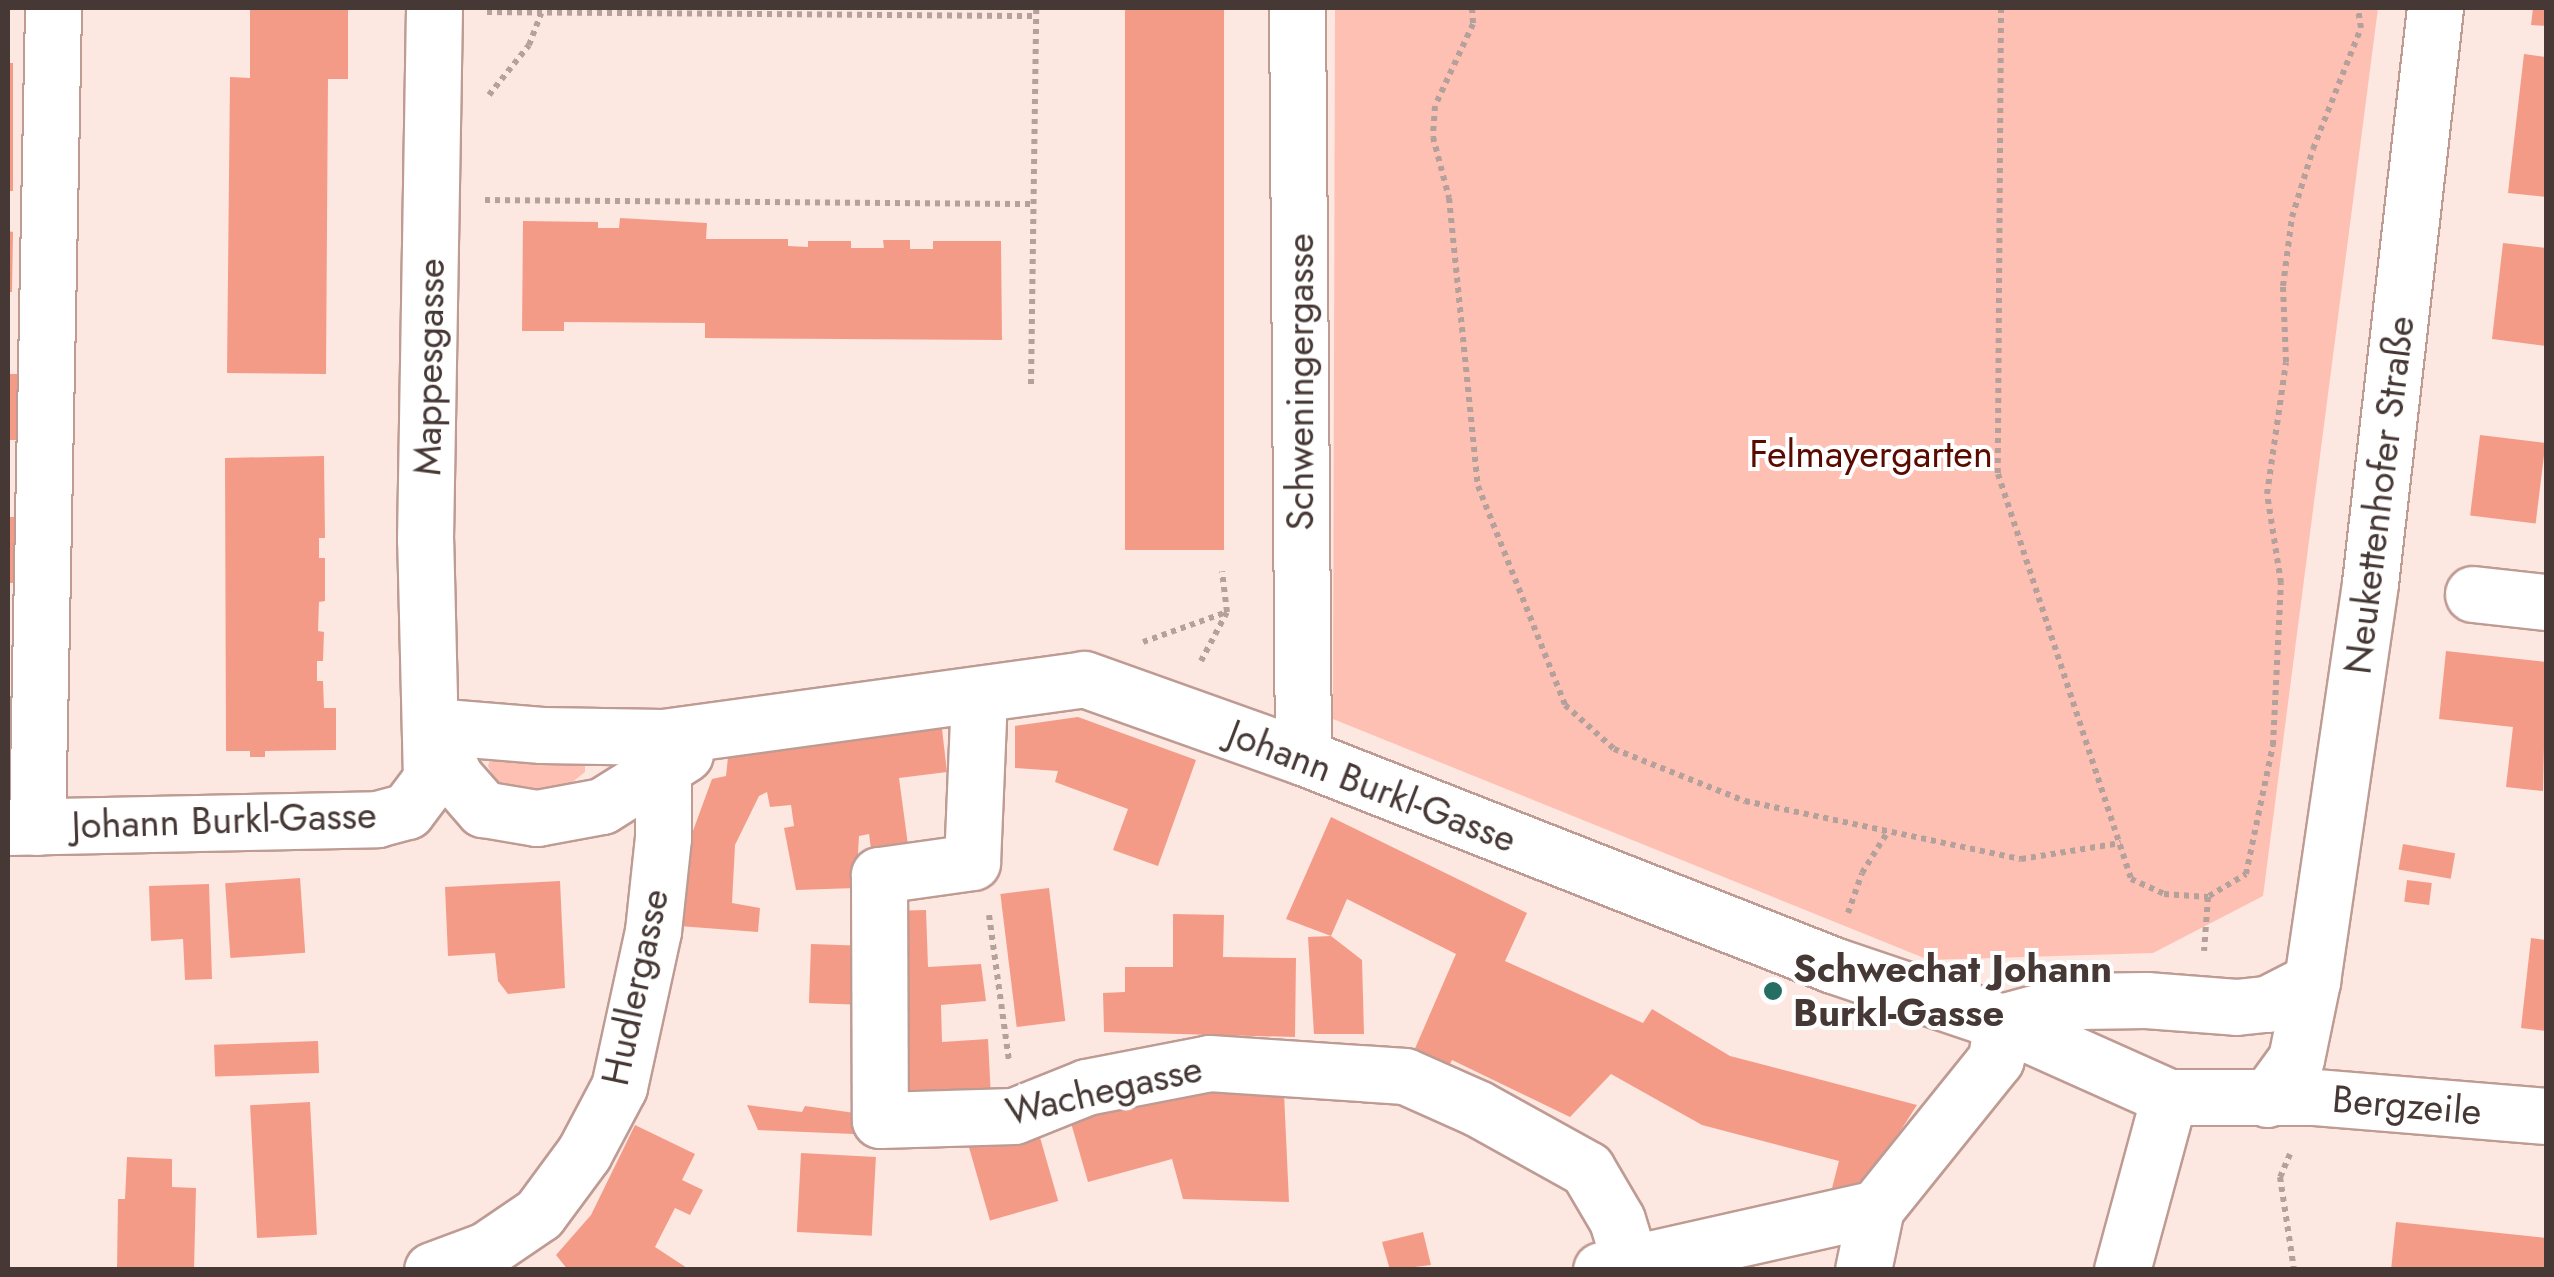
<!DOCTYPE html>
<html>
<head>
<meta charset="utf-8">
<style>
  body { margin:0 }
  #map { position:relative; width:2554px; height:1277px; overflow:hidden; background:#fde7e1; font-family:Jost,sans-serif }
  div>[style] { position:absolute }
  .green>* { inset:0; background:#fec0b2 }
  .building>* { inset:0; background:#f49b88; transform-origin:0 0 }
  .path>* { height:6px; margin-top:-3px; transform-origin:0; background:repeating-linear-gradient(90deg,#b4a19c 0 5px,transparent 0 10px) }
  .roads { filter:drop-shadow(2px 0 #be9b93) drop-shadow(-2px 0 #be9b93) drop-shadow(0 2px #be9b93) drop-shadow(0 -2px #be9b93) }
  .minor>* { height:55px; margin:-27.5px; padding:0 27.5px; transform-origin:27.5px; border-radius:27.5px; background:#fff }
  .dots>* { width:28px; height:28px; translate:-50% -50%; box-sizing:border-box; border:5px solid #fff; border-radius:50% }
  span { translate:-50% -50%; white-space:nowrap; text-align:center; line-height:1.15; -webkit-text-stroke:8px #fff; paint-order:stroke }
  .street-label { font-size:38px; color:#463835 }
  .park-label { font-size:38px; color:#5a0b00 }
  .poi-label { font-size:38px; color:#463835; font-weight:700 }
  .left { translate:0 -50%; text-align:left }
  .frame { position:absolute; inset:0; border:10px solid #463835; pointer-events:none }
</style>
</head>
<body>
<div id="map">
  <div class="green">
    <div style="clip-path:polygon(1335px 8px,2378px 8px,2263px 896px,2153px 953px,1929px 960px,1333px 719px)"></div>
    <div style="clip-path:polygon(502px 754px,585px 758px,585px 772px,570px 784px,540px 792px,507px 787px,495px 780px,488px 766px,490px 759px)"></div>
  </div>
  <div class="building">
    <div style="clip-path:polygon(250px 8px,348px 8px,348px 79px,328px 79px,326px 374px,227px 373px,230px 77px,250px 78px)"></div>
    <div style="left:1125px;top:8px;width:99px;height:542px"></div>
    <div style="clip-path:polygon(2533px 8px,2546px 8px,2546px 26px,2531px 25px)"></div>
    <div style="clip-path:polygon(2524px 54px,2546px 57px,2546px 197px,2508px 193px)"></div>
    <div style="left:8px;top:63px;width:5px;height:128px"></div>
    <div style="clip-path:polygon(620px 218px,707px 223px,706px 239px,788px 239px,788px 246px,808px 247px,808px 241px,851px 241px,851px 248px,884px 248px,883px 240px,910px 240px,910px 249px,933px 249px,933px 241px,1001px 241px,1002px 340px,705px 338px,705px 323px,564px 322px,564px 331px,522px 331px,523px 221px,598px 222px,598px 228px,619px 228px)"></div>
    <div style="clip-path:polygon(8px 231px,13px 232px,12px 292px,8px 292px)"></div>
    <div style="clip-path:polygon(2503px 243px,2546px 248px,2546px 346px,2492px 339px)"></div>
    <div style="left:8px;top:374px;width:12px;height:66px"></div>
    <div style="left:2480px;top:435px;width:66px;height:81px;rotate:7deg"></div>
    <div style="clip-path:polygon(324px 456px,325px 538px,319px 538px,319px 558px,325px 558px,325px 601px,319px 602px,318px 631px,324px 632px,323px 661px,317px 661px,317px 681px,323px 681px,324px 708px,336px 708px,336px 750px,265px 751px,265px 757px,250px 757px,250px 751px,226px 751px,225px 458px)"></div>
    <div style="left:8px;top:517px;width:8px;height:66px"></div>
    <div style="clip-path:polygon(2446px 651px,2546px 662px,2543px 791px,2506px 787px,2513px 727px,2439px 719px)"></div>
    <div style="clip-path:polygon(1078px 717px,1196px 760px,1158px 866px,1113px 850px,1128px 809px,1055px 782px,1058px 771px,1015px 768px,1015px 726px)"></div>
    <div style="clip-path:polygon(942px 729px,947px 772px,899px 778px,908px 845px,871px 849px,869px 834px,859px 836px,856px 888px,796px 890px,784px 828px,794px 826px,791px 805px,770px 807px,767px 792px,759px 796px,735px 845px,732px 903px,760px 908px,758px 932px,679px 926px,690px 839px,712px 779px,726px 776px,728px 757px)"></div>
    <div style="clip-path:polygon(1331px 817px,1527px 913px,1505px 961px,1643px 1023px,1652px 1009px,1730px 1056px,1917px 1105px,1879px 1164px,1858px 1183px,1831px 1192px,1839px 1161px,1702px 1125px,1611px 1074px,1570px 1117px,1452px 1060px,1444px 1076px,1410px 1060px,1456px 954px,1347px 899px,1331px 936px,1286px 919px)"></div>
    <div style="left:2403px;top:844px;width:53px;height:26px;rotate:10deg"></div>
    <div style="left:300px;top:878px;width:75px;height:75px;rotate:86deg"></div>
    <div style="left:2407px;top:880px;width:25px;height:22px;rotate:7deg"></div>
    <div style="clip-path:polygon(560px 881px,565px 988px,508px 994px,498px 981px,495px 953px,448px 956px,445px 887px)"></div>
    <div style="clip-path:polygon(209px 884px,212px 979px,185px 980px,183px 939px,151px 941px,149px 886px)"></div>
    <div style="left:1049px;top:888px;width:134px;height:49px;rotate:83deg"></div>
    <div style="clip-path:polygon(926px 910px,928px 967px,981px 964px,986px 1001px,941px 1005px,942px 1042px,988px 1039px,991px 1098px,899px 1103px,890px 911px)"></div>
    <div style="clip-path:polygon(1173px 914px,1224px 915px,1223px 957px,1296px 958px,1295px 1037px,1104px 1032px,1103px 993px,1125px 992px,1125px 967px,1173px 967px)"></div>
    <div style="clip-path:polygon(1331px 936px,1362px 960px,1364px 1034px,1314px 1034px,1308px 937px)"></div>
    <div style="clip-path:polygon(2531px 938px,2546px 940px,2546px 1031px,2521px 1028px)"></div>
    <div style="left:811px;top:944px;width:50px;height:59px;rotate:2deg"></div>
    <div style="left:318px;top:1041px;width:32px;height:104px;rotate:88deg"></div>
    <div style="clip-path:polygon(1154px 1092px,1284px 1093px,1289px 1202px,1183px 1199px,1172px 1159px,1088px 1182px,1069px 1116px)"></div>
    <div style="left:310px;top:1102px;width:133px;height:60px;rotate:87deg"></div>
    <div style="clip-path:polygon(747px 1105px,802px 1112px,805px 1106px,855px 1113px,854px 1134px,758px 1130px)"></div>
    <div style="clip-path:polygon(635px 1125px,695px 1154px,682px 1180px,703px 1190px,690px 1215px,675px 1208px,655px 1247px,690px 1270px,568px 1270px,556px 1255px,591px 1215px)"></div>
    <div style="left:1037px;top:1127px;width:77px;height:71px;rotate:74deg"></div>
    <div style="left:801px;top:1153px;width:75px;height:79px;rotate:3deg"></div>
    <div style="clip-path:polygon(127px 1157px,172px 1159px,172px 1187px,196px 1188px,194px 1270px,117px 1270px,118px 1199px,125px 1199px)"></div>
    <div style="clip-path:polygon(2396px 1222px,2546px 1238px,2546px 1270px,2391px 1270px)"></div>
    <div style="clip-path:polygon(1423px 1232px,1431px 1265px,1390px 1270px,1382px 1242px)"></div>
  </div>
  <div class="path">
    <div style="left:1472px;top:8px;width:16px;rotate:86deg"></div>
    <div style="left:1473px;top:24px;width:90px;rotate:114.9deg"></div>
    <div style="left:1435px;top:106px;width:31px;rotate:94deg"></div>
    <div style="left:1433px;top:137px;width:63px;rotate:75.3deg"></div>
    <div style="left:1449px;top:198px;width:289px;rotate:84.3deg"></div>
    <div style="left:1478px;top:486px;width:236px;rotate:68.3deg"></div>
    <div style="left:1565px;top:705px;width:66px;rotate:41.9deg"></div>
    <div style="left:1614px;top:749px;width:141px;rotate:21.7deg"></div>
    <div style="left:1745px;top:801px;width:282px;rotate:11.9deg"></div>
    <div style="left:2021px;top:859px;width:101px;rotate:-9.1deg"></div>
    <div style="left:2001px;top:8px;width:466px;rotate:90.4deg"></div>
    <div style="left:1998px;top:474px;width:426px;rotate:71.8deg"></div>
    <div style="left:2131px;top:879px;width:36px;rotate:24deg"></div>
    <div style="left:2164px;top:894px;width:44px;rotate:3.9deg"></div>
    <div style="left:2208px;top:897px;width:54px;rotate:94.2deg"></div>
    <div style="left:487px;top:12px;width:549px;rotate:0.42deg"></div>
    <div style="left:489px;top:95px;width:64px;rotate:-51.3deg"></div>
    <div style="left:529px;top:45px;width:34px;rotate:-69deg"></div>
    <div style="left:485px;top:200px;width:549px;rotate:0.42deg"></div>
    <div style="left:1031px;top:384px;width:376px;rotate:-89.2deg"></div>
    <div style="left:1143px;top:642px;width:89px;rotate:-19.7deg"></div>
    <div style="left:1201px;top:661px;width:55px;rotate:-62deg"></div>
    <div style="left:1227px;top:612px;width:41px;rotate:-97deg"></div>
    <div style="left:2209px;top:896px;width:43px;rotate:-30.7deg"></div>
    <div style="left:2246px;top:874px;width:132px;rotate:-78.2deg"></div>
    <div style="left:2273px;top:745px;width:162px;rotate:-87.2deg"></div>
    <div style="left:2281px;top:583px;width:90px;rotate:-98.9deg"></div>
    <div style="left:2267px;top:494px;width:133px;rotate:-81.8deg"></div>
    <div style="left:2286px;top:362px;width:76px;rotate:-92.3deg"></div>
    <div style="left:2283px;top:286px;width:70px;rotate:-82.6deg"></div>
    <div style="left:2292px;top:217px;width:71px;rotate:-72.8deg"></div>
    <div style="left:2313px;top:149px;width:130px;rotate:-68.4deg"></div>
    <div style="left:2361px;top:28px;width:20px;rotate:-99deg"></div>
    <div style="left:1848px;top:913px;width:42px;rotate:-70.7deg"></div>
    <div style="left:1862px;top:873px;width:47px;rotate:-58deg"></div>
    <div style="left:989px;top:915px;width:147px;rotate:82.2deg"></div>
    <div style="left:2290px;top:1154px;width:25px;rotate:113deg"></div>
    <div style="left:2280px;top:1177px;width:94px;rotate:81.4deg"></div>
  </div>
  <div class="roads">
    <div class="minor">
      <div style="left:1297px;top:8px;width:749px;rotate:89.54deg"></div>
      <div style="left:2473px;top:594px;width:73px;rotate:6.3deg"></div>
      <div style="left:979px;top:696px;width:166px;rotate:92.4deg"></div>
      <div style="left:972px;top:862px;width:94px;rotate:172deg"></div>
      <div style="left:879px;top:875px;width:245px;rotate:89.8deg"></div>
      <div style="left:880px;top:1120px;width:134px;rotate:-1.7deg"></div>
      <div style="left:1014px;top:1116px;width:78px;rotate:-21.9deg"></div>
      <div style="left:1086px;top:1087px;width:125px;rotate:-11deg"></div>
      <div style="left:1209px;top:1063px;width:196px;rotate:3.8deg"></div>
      <div style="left:1405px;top:1076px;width:79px;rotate:24deg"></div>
      <div style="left:1477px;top:1108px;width:126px;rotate:29deg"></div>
      <div style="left:1587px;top:1169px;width:59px;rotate:59.5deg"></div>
      <div style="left:1617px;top:1220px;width:44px;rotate:72.8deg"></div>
      <div style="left:432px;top:726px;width:110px;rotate:4.7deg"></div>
      <div style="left:542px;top:735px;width:121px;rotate:0.9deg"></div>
      <div style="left:663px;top:737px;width:425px;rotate:-7.8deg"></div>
      <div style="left:1084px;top:679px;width:232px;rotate:19.6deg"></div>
      <div style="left:1303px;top:757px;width:569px;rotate:21.43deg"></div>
      <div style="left:1833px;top:965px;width:177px;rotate:18.7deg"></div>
      <div style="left:2001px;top:1022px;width:184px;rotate:24.1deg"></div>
      <div style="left:2169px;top:1097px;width:146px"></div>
      <div style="left:2315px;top:1097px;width:232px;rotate:4.7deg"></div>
      <div style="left:433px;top:729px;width:53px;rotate:65.4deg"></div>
      <div style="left:455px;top:777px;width:43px;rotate:48.8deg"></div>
      <div style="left:483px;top:809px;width:55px;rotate:9.5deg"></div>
      <div style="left:537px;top:818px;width:66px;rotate:-10.5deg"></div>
      <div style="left:602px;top:806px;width:98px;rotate:-32.1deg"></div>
      <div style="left:8px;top:827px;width:369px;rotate:-1.2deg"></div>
      <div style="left:377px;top:819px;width:31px;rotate:-15deg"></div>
      <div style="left:407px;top:811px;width:40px;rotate:-53deg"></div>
      <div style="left:431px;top:779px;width:239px;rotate:-91.4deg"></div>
      <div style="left:425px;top:540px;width:532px;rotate:-89.03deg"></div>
      <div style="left:37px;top:827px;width:819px;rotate:-88.88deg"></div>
      <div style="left:2001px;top:1022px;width:81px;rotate:-15.1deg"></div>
      <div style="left:2079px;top:1001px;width:67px;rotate:-0.9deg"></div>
      <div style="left:2146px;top:1000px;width:90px;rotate:4.4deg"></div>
      <div style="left:2236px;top:1007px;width:31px;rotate:-6deg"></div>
      <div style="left:2267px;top:1004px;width:51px;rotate:-27.1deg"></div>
      <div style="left:2267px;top:1099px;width:49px;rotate:-54.1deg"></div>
      <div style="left:2296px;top:1059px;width:80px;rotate:-78.4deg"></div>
      <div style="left:2312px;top:981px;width:402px;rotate:-81.7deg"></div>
      <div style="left:2370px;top:583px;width:579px;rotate:-83.55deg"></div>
      <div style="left:432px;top:1270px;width:58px;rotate:-20.3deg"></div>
      <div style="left:486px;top:1250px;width:64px;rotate:-34.2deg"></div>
      <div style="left:539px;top:1214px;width:76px;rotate:-53.6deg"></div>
      <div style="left:584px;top:1153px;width:75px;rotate:-62.1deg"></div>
      <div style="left:619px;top:1087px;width:160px;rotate:-77.7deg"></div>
      <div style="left:653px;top:931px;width:94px;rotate:-83.9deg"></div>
      <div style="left:663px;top:838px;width:101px;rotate:-90deg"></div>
      <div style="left:1601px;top:1270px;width:282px;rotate:-12.7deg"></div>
      <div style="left:1876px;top:1208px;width:191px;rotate:-51.2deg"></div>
      <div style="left:1996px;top:1059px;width:37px;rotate:-82deg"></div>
      <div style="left:1863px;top:1270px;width:63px;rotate:-78.2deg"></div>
      <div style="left:2122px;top:1270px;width:179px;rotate:-74.8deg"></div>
    </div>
  </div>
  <div class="dots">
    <div style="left:1773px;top:991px;background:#266e64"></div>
  </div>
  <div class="street-label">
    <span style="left:429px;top:367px;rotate:-89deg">Mappesgasse</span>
    <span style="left:1300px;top:382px;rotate:-90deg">Schweningergasse</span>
    <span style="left:2379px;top:495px;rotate:-83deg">Neukettenhofer Straße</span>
    <span style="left:1372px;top:786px;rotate:21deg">Johann Burkl-Gasse</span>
    <span style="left:224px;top:820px;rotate:-2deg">Johann Burkl-Gasse</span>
    <span style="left:635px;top:987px;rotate:-78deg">Hudlergasse</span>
    <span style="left:1104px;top:1090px;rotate:-13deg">Wachegasse</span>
    <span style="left:2407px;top:1105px;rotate:5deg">Bergzeile</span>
  </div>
  <div class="park-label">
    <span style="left:1871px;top:454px">Felmayergarten</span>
  </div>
  <div class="poi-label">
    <span class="left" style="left:1793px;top:991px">Schwechat Johann<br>Burkl-Gasse</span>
  </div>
  <div class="frame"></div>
</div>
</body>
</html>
